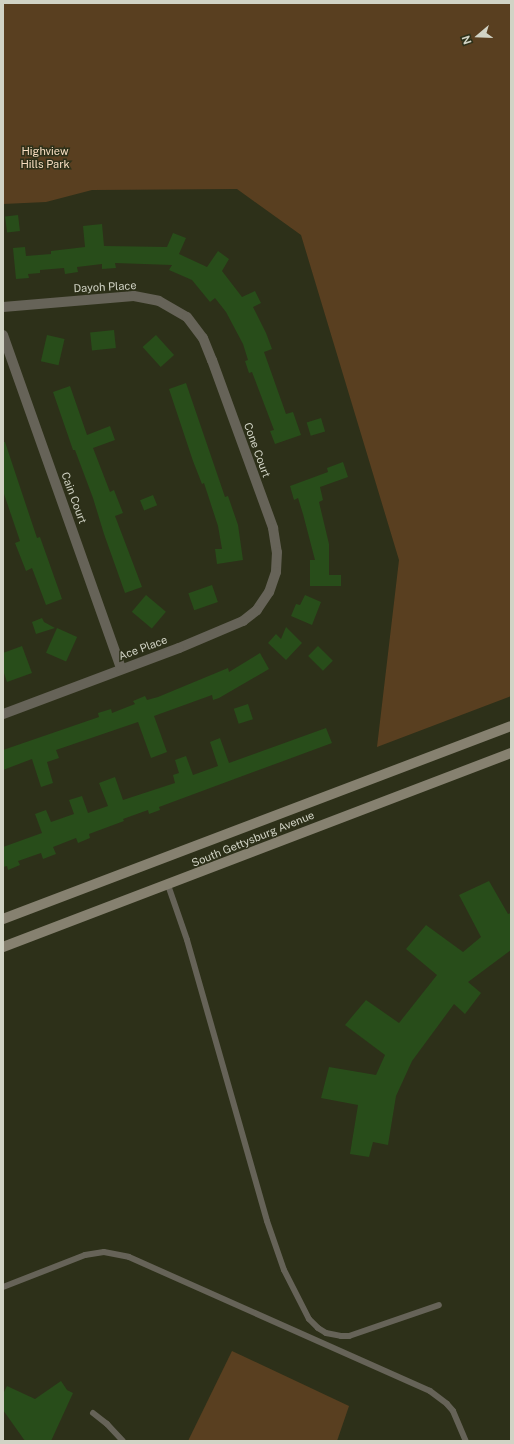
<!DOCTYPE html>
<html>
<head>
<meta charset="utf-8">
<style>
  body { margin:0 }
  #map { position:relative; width:514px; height:1444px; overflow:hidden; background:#2d3019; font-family:"Public Sans",sans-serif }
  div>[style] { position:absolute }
  .green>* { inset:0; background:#593f20 }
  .building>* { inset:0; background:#284d1a; transform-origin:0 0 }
  .lane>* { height:6px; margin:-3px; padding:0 3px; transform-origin:3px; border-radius:3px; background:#666358 }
  .street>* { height:10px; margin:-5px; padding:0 5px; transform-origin:5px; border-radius:5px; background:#666358 }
  .secondary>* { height:10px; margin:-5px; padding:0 5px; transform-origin:5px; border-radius:5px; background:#868170 }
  span { translate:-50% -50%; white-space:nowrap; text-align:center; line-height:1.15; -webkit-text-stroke:3px #2d3019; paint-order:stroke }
  .park-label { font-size:11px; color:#f7ddc0 }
  .street-label { font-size:11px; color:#d1d3c5 }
  .frame { position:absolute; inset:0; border:4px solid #d1d3c5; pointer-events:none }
  .north { position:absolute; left:458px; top:16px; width:40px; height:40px; -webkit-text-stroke:3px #2d3019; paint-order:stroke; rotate:251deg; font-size:11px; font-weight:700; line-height:16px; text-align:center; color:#d1d3c5 }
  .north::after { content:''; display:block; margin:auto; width:14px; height:18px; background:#d1d3c5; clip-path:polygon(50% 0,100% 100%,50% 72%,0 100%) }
</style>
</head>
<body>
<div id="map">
  <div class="green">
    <div style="clip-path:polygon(3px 3px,511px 3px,511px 696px,377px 747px,399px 560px,301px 235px,237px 189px,92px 190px,46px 202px,3px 204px)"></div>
    <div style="clip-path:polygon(232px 1351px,349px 1406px,337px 1441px,188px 1441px)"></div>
  </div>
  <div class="building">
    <div style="left:18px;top:215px;width:16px;height:13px;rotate:83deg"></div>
    <div style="clip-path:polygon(102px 224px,104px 246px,167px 247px,173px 233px,186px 238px,179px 254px,207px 267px,218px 251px,229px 259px,222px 271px,242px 297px,255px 291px,261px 303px,253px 307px,266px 333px,272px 349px,264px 352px,286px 414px,293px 412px,301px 435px,275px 444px,270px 431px,274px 430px,252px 372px,249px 373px,245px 361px,248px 360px,243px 344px,226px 312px,215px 298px,210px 302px,192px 280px,169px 270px,172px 265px,115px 263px,116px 268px,102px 269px,102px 264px,77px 267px,78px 272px,65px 274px,64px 268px,40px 270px,40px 273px,28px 274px,29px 278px,16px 279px,13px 248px,25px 247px,26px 256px,51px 254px,51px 251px,85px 247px,83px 226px)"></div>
    <div style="left:114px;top:330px;width:18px;height:24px;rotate:84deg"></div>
    <div style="left:47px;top:335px;width:18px;height:27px;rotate:13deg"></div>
    <div style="left:156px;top:335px;width:27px;height:18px;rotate:48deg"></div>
    <div style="clip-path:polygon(186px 383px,225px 497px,228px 496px,238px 525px,243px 560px,217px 564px,215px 549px,222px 549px,218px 526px,204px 483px,202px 484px,193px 461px,169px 389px)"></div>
    <div style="clip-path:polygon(70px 386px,87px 435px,110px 426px,115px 440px,93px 448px,110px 492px,114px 490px,123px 513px,115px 516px,142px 587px,125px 593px,104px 534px,93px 498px,75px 450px,73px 450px,53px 392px)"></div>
    <div style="left:321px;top:418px;width:14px;height:15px;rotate:73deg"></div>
    <div style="clip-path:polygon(3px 442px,5px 442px,37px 538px,40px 537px,62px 599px,46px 605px,32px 568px,26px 571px,15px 543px,20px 541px,3px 491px)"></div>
    <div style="clip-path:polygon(343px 462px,348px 477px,320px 487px,323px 500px,319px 502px,329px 544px,329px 575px,341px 575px,341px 586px,310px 586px,310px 560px,315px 560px,303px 514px,298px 498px,294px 500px,290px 486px,328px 472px,327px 468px)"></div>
    <div style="left:153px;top:495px;width:11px;height:14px;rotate:68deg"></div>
    <div style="left:212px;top:585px;width:18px;height:25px;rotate:71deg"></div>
    <div style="left:146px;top:595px;width:26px;height:22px;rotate:40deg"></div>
    <div style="clip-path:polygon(305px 595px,321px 602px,312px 625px,291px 616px,296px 604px,300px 605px)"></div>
    <div style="clip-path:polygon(42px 618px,44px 622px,55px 628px,36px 634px,32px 622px)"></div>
    <div style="clip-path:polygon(286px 627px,302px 643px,286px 660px,268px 643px,276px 634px,281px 639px)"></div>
    <div style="left:57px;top:628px;width:22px;height:27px;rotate:24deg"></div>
    <div style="clip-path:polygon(22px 646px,32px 673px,7px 682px,3px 670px,3px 653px)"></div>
    <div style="left:318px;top:646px;width:21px;height:14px;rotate:45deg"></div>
    <div style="clip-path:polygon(260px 653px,269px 669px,219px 698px,213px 700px,212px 695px,154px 716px,167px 752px,151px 758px,138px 722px,56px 750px,59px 758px,47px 762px,53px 783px,41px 787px,32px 759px,3px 770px,3px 750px,99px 717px,98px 713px,111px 709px,112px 713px,135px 704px,133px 701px,145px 696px,147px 700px,158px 697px,228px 668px,229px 672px)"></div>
    <div style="left:248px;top:704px;width:16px;height:15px;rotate:72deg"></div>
    <div style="clip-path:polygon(326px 728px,332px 743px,159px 807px,160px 810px,149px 814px,148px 810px,123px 819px,124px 821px,89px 834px,90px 838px,78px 843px,76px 838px,53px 847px,56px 854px,43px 859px,41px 853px,18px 861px,20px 865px,8px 870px,7px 866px,3px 867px,3px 847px,42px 833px,35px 814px,46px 810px,51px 822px,74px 814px,69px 800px,82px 796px,88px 813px,108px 806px,99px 783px,115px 777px,123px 800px,175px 783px,173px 775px,179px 773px,175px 760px,186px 756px,193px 775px,218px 766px,210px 742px,220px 738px,229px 763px)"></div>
    <div style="clip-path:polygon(489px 881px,508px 914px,511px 913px,511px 950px,468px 982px,481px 993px,465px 1014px,454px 1004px,412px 1061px,396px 1096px,388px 1145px,373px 1142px,369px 1157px,350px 1154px,358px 1105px,321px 1098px,329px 1067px,376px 1075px,385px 1055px,345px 1025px,366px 1000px,399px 1023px,437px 975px,406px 949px,426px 925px,463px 952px,481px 937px,459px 895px)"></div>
    <div style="clip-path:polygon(61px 1381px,67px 1390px,73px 1393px,51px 1441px,25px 1441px,3px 1410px,3px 1394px,7px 1386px,35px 1399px)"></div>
  </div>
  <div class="lane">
    <div style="left:168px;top:885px;width:58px;rotate:70.9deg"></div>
    <div style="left:187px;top:940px;width:292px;rotate:74.1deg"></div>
    <div style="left:267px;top:1221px;width:52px;rotate:70.9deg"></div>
    <div style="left:284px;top:1270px;width:55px;rotate:63deg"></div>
    <div style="left:309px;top:1319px;width:13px;rotate:45deg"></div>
    <div style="left:318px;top:1328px;width:9px;rotate:32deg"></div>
    <div style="left:326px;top:1333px;width:15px;rotate:11deg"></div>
    <div style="left:341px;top:1336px;width:8px"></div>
    <div style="left:349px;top:1336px;width:95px;rotate:-19deg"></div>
    <div style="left:3px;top:1287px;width:88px;rotate:-21.3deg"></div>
    <div style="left:85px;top:1255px;width:19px;rotate:-9deg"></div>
    <div style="left:104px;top:1252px;width:25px;rotate:11deg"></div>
    <div style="left:129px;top:1257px;width:329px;rotate:24deg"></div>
    <div style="left:430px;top:1391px;width:21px;rotate:37deg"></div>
    <div style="left:447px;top:1404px;width:9px;rotate:49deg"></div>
    <div style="left:453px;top:1411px;width:33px;rotate:67deg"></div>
    <div style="left:93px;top:1413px;width:18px;rotate:38deg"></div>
    <div style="left:107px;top:1424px;width:23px;rotate:47deg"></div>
  </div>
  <div class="street">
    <div style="left:3px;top:307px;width:131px;rotate:-4.8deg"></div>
    <div style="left:134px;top:296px;width:25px;rotate:11deg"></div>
    <div style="left:159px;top:301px;width:32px;rotate:30deg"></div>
    <div style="left:187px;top:317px;width:26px;rotate:53deg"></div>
    <div style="left:203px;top:338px;width:24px;rotate:68deg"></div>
    <div style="left:212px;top:360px;width:179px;rotate:70deg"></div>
    <div style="left:273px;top:528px;width:24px;rotate:81deg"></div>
    <div style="left:277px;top:552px;width:20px;rotate:93deg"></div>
    <div style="left:276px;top:572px;width:21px;rotate:109deg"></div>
    <div style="left:269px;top:592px;width:22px;rotate:124deg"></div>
    <div style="left:257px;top:610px;width:18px;rotate:142deg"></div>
    <div style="left:243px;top:621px;width:69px;rotate:157.1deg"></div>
    <div style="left:179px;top:648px;width:188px;rotate:159.4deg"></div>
    <div style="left:3px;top:335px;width:354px;rotate:70.5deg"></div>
  </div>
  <div class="secondary">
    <div style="left:3px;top:919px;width:543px;rotate:-20.8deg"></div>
    <div style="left:3px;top:947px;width:544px;rotate:-20.9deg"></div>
  </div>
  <div class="park-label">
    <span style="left:45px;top:158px">Highview<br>Hills Park</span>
  </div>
  <div class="street-label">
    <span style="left:105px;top:287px;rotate:-3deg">Dayoh Place</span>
    <span style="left:257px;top:450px;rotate:70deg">Cone Court</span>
    <span style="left:74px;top:498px;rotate:70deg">Cain Court</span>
    <span style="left:143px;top:648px;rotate:-20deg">Ace Place</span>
    <span style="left:253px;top:839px;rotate:-22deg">South Gettysburg Avenue</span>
  </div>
  <div class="frame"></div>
  <div class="north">N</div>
</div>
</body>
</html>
